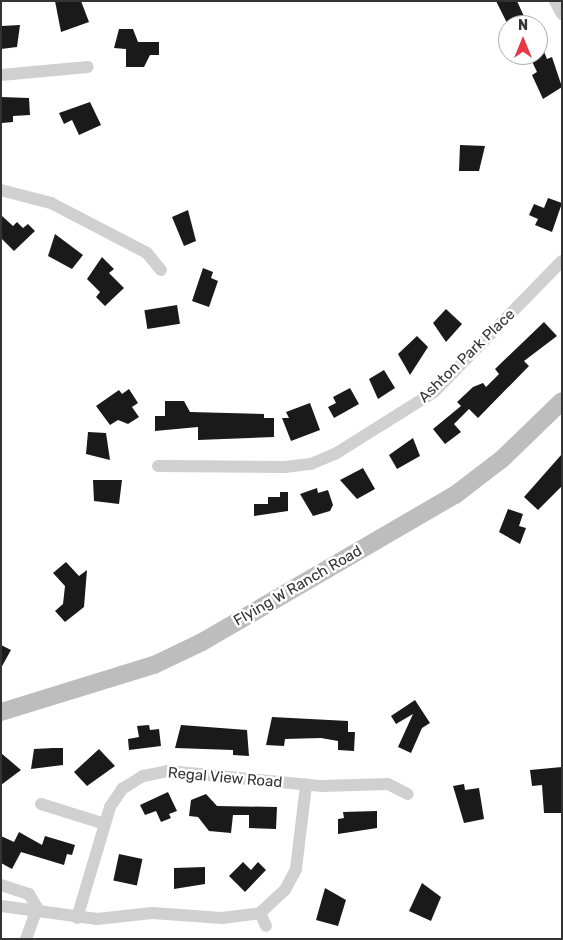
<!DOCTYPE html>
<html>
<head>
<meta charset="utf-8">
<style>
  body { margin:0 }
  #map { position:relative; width:563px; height:940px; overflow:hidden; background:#fff; font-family:Rubik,sans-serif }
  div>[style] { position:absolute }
  .building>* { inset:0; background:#1a1a1a; transform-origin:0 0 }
  .street>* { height:12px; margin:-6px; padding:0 6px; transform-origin:6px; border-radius:6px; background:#d0d0d0 }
  .secondary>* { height:18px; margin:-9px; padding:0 9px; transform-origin:9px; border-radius:9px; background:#bdbdbd }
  span { translate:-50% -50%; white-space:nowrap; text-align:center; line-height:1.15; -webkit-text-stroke:5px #fff; paint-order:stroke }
  .street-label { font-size:15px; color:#333 }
  .frame { position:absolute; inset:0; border:2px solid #333; pointer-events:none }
  .north { position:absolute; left:498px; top:15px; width:50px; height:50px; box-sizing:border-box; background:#fff; border:1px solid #adadad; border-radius:50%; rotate:0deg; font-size:14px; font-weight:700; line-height:20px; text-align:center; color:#333 }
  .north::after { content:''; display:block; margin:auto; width:18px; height:22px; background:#e63946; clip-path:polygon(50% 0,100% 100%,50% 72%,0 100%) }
</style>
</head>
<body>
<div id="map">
  <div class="building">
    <div style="clip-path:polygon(55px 1px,81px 1px,89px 22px,61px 32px)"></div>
    <div style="clip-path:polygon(496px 1px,517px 1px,528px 25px,508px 25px)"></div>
    <div style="clip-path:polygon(20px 25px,17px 47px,1px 49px,1px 26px)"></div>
    <div style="clip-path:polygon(119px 29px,133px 29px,138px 42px,159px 42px,159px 55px,150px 55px,144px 67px,126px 67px,126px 49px,114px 48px)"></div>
    <div style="clip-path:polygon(538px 37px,547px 59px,552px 57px,562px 87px,543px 99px,532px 75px,537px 72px,529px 55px,538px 55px)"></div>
    <div style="clip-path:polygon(1px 97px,29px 98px,30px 115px,13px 116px,13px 122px,2px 123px)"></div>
    <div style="clip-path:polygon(90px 102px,101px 125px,79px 135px,72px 120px,64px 124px,59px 113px)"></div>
    <div style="clip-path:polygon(460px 145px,485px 146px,479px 171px,459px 171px)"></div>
    <div style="clip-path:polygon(548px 198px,562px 203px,552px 232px,535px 225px,538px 219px,529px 215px,534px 204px,544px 208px)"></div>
    <div style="clip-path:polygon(188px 210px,196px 241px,184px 246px,172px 217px)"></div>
    <div style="clip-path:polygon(1px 215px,13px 226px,17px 222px,23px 228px,28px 224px,35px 231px,14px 251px,1px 238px)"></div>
    <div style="clip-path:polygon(55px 234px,83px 255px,72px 269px,48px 256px)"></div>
    <div style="clip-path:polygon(102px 257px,114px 269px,109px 273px,124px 288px,105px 306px,96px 297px,100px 292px,87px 279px)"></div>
    <div style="clip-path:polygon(203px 268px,213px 272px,211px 278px,218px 281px,209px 307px,192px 301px)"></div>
    <div style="left:177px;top:305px;width:19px;height:33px;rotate:81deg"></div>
    <div style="clip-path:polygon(446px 309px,462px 324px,446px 342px,433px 323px)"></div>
    <div style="clip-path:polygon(544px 322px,557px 336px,524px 361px,529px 366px,478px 418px,469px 409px,454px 424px,461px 432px,445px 444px,433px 429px,461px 406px,457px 402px,473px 387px,483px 383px,486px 387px,499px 374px,495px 369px)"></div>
    <div style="clip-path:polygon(417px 336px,428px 347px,410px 375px,398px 354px)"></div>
    <div style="clip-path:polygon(384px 370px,395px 388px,378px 399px,369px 379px)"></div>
    <div style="clip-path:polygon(350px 388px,359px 404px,334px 418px,328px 407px,336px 403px,333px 397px)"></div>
    <div style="clip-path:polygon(129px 389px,138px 403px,132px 407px,139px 417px,128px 424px,118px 420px,110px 425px,96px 406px,119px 390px,122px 394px)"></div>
    <div style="clip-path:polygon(165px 401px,184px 401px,190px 412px,264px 414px,264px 418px,274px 418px,274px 437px,198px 440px,198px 427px,155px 431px,155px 416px,165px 416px)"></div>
    <div style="clip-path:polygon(310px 403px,320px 430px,291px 441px,282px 418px,289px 418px,286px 412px)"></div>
    <div style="clip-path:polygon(88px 432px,106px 433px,110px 460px,86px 454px)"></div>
    <div style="clip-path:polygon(413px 438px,420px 456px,397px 469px,389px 455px)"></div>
    <div style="clip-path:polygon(562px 454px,562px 486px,538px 510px,524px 497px)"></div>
    <div style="clip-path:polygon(363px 468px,375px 489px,357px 499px,340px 480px)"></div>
    <div style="clip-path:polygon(93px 480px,122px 480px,119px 504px,94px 501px)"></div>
    <div style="clip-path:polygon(317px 488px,318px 493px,328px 490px,333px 505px,330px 511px,313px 516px,300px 494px)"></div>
    <div style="clip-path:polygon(280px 492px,288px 492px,288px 511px,254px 516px,254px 504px,268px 504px,268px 497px,280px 497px)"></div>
    <div style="clip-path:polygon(508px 509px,523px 514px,519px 526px,526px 528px,520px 544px,499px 532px)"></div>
    <div style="clip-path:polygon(66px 562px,79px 576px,87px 570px,84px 607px,65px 622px,55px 611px,63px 604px,65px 586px,53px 573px)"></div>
    <div style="clip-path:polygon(1px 645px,11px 650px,1px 668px)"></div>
    <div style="clip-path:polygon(415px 700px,430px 723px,422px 728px,411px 753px,398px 747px,413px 714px,396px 724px,391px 716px)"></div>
    <div style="clip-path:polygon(272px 717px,348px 721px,348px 732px,355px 732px,354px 751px,338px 750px,338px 741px,321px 738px,285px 739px,284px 746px,266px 745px)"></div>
    <div style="clip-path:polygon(149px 725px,150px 730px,159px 729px,161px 746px,129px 750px,128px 739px,139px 737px,137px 726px)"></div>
    <div style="clip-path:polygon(181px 725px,247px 730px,249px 756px,233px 755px,233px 750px,175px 748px)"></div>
    <div style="clip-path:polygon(53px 748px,63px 748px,63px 765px,31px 769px,34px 749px)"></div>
    <div style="clip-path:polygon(99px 749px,115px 766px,87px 786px,74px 772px)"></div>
    <div style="clip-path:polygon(1px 753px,21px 770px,1px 785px)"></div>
    <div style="clip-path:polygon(562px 767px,562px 813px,544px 813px,542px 785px,532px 786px,530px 770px)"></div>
    <div style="clip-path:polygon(464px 784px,465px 790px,479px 788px,484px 819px,464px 823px,453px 786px)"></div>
    <div style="clip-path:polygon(168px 792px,177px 811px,169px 814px,171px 818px,161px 822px,156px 811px,145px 815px,140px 805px)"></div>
    <div style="clip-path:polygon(206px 794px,217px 806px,277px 807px,276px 829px,249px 828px,249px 815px,233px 815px,231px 833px,209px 831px,198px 817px,189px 816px,191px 800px)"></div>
    <div style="clip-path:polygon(377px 811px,377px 828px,338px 834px,338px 819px,344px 818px,343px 812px)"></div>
    <div style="clip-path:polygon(19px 832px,42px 845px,45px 836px,75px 845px,72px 855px,67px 854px,64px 865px,21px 852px,12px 869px,1px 863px,1px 836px,14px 842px)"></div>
    <div style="left:119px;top:854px;width:24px;height:27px;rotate:12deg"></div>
    <div style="clip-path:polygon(243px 862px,251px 870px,258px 862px,266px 870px,245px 892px,229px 876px)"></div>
    <div style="clip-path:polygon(205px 867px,205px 884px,174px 889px,174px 868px)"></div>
    <div style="clip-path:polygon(422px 883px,441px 897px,431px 921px,409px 911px)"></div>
    <div style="clip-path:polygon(325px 888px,346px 900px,338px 926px,316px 920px)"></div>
  </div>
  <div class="street">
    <div style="left:555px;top:1px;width:15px;rotate:62deg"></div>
    <div style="left:1px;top:75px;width:87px;rotate:-5.3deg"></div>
    <div style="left:1px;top:190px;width:52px;rotate:14.6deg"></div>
    <div style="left:51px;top:203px;width:108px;rotate:27.5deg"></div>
    <div style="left:147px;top:253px;width:22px;rotate:51deg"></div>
    <div style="left:158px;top:466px;width:127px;rotate:0.5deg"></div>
    <div style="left:285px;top:467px;width:26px;rotate:-7deg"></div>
    <div style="left:311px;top:464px;width:26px;rotate:-23deg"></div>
    <div style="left:335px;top:454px;width:117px;rotate:-32.1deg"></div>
    <div style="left:434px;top:392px;width:183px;rotate:-45.7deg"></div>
    <div style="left:41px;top:804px;width:67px;rotate:17.4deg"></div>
    <div style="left:1px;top:885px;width:29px;rotate:18deg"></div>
    <div style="left:29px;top:894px;width:16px;rotate:60deg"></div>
    <div style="left:1px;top:906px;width:97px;rotate:7.7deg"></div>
    <div style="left:97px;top:919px;width:55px;rotate:-6.2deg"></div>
    <div style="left:152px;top:913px;width:70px;rotate:4.1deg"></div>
    <div style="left:222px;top:918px;width:38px;rotate:-7deg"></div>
    <div style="left:260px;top:913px;width:34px;rotate:-43deg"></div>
    <div style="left:285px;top:890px;width:24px;rotate:-62deg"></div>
    <div style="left:296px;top:869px;width:85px;rotate:-83.2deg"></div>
    <div style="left:260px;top:913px;width:14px;rotate:65deg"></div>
    <div style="left:77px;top:918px;width:116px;rotate:-73.4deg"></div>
    <div style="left:110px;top:807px;width:22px;rotate:-56deg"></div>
    <div style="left:122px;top:789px;width:25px;rotate:-32deg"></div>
    <div style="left:143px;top:776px;width:25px;rotate:-11deg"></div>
    <div style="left:168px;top:771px;width:155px;rotate:5.6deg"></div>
    <div style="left:322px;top:786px;width:66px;rotate:-1.7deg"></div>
    <div style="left:388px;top:784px;width:22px;rotate:27deg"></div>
    <div style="left:26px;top:939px;width:33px;rotate:-70deg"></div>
  </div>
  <div class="secondary">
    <div style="left:1px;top:712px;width:160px;rotate:-17.1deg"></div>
    <div style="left:154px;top:665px;width:53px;rotate:-25.6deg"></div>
    <div style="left:202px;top:642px;width:293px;rotate:-30.2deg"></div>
    <div style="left:455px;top:495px;width:59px;rotate:-37.5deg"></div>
    <div style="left:502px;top:459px;width:83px;rotate:-44deg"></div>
  </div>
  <div class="street-label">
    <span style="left:467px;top:356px;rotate:-44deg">Ashton Park Place</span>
    <span style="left:298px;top:586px;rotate:-30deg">Flying W Ranch Road</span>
    <span style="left:225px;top:778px;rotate:5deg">Regal View Road</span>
  </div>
  <div class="frame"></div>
  <div class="north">N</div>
</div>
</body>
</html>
